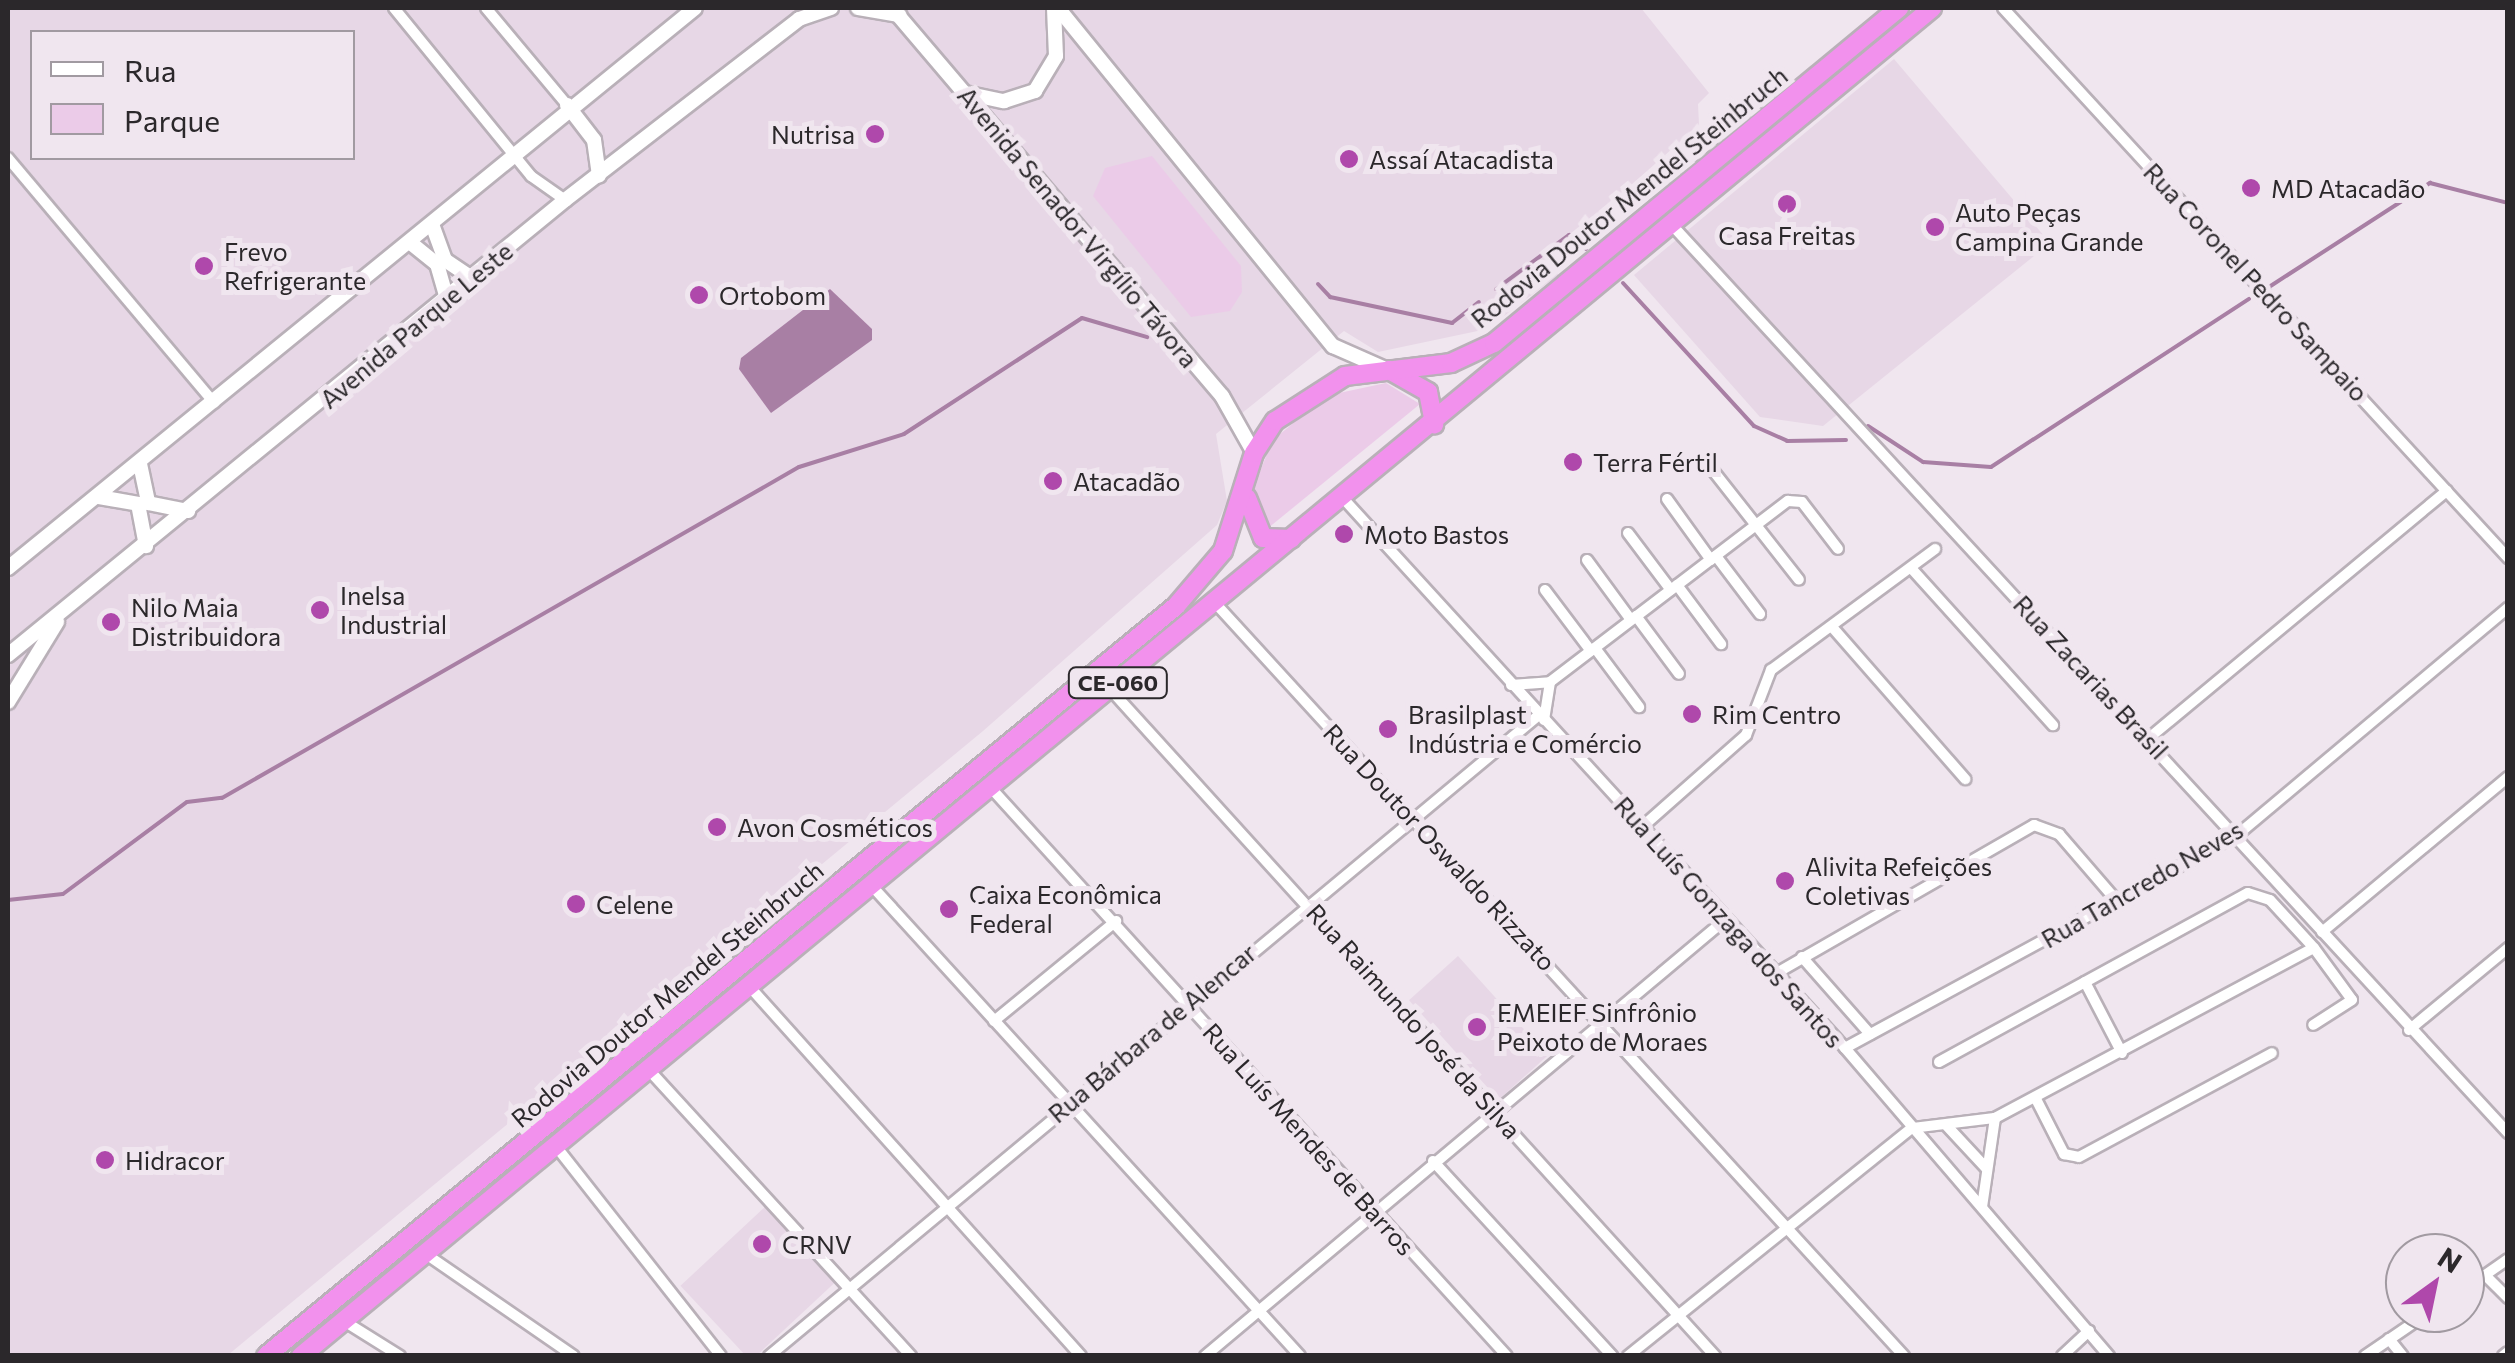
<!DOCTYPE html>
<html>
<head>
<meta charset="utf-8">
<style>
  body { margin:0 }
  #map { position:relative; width:2515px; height:1363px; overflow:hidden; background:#f0e6ef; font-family:Commissioner,sans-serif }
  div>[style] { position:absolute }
  .built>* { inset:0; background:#e7d7e6; transform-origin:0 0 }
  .green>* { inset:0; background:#ebcbe8 }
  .water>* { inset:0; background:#a87fa4 }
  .stream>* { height:4px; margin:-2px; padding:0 2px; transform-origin:2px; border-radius:2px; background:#a87fa4 }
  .roads { filter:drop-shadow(2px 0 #b9b0b8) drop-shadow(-2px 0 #b9b0b8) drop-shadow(0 2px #b9b0b8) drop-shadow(0 -2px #b9b0b8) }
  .street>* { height:10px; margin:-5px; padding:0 5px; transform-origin:5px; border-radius:5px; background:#fff }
  .secondary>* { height:14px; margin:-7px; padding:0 7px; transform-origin:7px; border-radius:7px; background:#fff }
  .highway>* { height:18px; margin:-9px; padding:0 9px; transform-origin:9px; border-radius:9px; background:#f291ed }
  .dots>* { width:28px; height:28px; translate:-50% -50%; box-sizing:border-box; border:5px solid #f0e6ef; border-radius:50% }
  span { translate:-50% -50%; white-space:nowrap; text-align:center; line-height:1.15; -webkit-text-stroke:10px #f0e6ef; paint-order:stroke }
  .shield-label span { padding:2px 8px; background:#f0e6ef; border:2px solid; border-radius:8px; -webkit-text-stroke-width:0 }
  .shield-label { font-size:22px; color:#2b282b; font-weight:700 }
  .poi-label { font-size:25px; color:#2b282b }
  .right { translate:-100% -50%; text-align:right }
  .left { translate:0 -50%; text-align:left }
  .street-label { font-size:25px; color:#2b282b }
  .frame { position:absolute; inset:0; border:10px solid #2b282b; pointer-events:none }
  .legend { position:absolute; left:30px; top:30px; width:325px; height:130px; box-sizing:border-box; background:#f0e6ef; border:2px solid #a19aa1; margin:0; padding:12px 18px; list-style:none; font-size:30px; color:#2b282b }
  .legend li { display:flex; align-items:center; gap:20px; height:50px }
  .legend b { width:50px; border:2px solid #a19aa1 }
  .north { position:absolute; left:2385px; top:1233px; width:100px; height:100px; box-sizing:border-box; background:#f0e6ef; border:2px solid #a19aa1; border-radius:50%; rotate:33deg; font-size:28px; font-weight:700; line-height:40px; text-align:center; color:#2b282b }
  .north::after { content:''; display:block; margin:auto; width:35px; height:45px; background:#af48ab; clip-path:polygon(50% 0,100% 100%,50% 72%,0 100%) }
</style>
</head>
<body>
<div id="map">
  <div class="built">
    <div style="clip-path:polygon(evenodd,8px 8px,1641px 8px,1709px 93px,1698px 104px,1699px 125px,1552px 255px,1558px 275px,1487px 329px,1378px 352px,1344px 331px,1216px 434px,1227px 501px,1217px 525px,983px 731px,228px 1355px,8px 1356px,8px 8px,32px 32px,352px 32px,352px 158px,32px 158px,32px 32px)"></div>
    <div style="clip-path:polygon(1894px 59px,2050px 243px,1823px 426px,1760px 417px,1634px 275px)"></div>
    <div style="left:1458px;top:956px;width:134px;height:66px;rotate:48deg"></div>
    <div style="left:766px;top:1206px;width:103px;height:117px;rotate:47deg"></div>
  </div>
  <div class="green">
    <div style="clip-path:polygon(1152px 156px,1241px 266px,1242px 292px,1230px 311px,1191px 317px,1093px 196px,1105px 168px)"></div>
    <div style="clip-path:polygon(1386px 383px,1420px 404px,1267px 529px,1259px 522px,1254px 487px,1272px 441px,1325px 396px)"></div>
  </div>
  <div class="water">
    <div style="clip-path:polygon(830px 289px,872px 329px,872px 340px,771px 413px,739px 369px,741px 358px)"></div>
  </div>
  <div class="stream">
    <div style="left:1623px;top:283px;width:194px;rotate:47.5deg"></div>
    <div style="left:1754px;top:426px;width:36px;rotate:24deg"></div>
    <div style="left:1787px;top:441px;width:59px;rotate:-1deg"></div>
    <div style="left:1318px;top:284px;width:18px;rotate:47deg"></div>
    <div style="left:1330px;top:297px;width:125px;rotate:12deg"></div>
    <div style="left:1452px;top:323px;width:34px;rotate:-38deg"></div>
    <div style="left:2269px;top:287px;width:192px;rotate:-32.9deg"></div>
    <div style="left:2430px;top:183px;width:81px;rotate:14.4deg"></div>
    <div style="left:1496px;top:289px;width:91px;rotate:-36.5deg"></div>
    <div style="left:1569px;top:235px;width:22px;rotate:39deg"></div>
    <div style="left:1868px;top:426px;width:66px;rotate:33.2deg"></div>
    <div style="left:1923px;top:462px;width:68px;rotate:4.2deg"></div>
    <div style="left:1991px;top:467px;width:308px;rotate:-33.1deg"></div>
    <div style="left:8px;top:900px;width:55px;rotate:-6.2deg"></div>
    <div style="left:63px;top:894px;width:154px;rotate:-36.6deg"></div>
    <div style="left:187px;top:802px;width:35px;rotate:-7deg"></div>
    <div style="left:222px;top:798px;width:665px;rotate:-29.84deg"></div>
    <div style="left:799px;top:467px;width:110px;rotate:-17.4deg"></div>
    <div style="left:904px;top:434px;width:212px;rotate:-33.1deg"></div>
    <div style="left:1082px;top:318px;width:68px;rotate:16.3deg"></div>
  </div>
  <div class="roads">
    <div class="street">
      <div style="left:394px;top:8px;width:217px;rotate:50.8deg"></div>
      <div style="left:531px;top:176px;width:42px;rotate:35.2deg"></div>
      <div style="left:486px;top:8px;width:126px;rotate:50.1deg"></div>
      <div style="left:2003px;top:8px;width:747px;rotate:47.44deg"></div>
      <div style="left:8px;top:158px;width:320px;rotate:49.9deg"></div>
      <div style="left:1671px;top:224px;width:1236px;rotate:47.36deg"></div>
      <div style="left:1711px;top:468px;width:142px;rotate:51.8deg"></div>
      <div style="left:1341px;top:496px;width:747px;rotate:47.6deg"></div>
      <div style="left:1845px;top:1048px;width:406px;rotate:49.4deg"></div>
      <div style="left:1667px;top:499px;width:75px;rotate:54.2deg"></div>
      <div style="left:1628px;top:533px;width:71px;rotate:53deg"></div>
      <div style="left:1716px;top:556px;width:73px;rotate:52.8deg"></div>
      <div style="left:1587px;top:560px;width:74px;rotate:53.7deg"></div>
      <div style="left:1911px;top:568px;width:212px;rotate:47.9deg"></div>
      <div style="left:1677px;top:585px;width:74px;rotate:53.3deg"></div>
      <div style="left:1545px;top:590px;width:76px;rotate:53deg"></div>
      <div style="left:1217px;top:605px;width:1018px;rotate:47.55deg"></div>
      <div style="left:1636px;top:616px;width:72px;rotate:53.4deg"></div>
      <div style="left:1833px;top:628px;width:201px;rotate:48.8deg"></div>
      <div style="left:1595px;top:648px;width:74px;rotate:53.3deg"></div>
      <div style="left:1511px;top:685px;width:39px;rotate:-4deg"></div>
      <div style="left:1550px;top:682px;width:299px;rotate:-37.3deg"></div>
      <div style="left:1788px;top:501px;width:14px;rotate:4deg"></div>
      <div style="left:1802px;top:502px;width:59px;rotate:52.5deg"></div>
      <div style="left:1110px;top:689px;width:901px;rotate:47.79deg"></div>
      <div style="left:1544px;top:720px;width:38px;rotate:-81deg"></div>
      <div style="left:2149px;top:738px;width:387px;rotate:-39.7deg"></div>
      <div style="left:991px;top:788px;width:767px;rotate:47.75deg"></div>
      <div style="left:1642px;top:827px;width:139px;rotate:-41.5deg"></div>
      <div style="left:1746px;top:735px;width:70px;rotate:-69deg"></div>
      <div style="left:1771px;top:670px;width:204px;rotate:-36.4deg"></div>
      <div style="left:871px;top:885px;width:637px;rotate:47.67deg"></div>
      <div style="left:2322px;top:932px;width:242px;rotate:-39.8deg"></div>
      <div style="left:1802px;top:957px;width:103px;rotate:48.6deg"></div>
      <div style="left:1775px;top:974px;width:299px;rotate:-29.9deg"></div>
      <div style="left:2034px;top:825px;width:27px;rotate:20deg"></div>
      <div style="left:2059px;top:834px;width:87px;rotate:49.2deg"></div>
      <div style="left:2085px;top:982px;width:80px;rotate:62.5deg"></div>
      <div style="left:749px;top:986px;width:497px;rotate:48.1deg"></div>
      <div style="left:994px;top:1021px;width:158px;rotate:-39.3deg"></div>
      <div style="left:2409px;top:1030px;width:129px;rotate:-39.6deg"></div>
      <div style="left:1845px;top:1048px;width:445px;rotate:-28.5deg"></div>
      <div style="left:2236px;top:836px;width:355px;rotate:-40deg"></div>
      <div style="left:1939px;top:1062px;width:352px;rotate:-28.7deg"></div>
      <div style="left:2248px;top:893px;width:23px;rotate:18deg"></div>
      <div style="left:2270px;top:900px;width:65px;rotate:47.5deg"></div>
      <div style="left:649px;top:1070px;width:388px;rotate:47.5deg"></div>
      <div style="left:2036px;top:1099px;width:62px;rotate:63deg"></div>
      <div style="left:2064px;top:1154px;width:15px;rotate:11deg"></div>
      <div style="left:2079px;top:1157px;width:219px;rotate:-28.3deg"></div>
      <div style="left:1947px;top:1126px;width:57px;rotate:47.1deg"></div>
      <div style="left:555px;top:1145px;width:268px;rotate:51.8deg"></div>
      <div style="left:1433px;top:1161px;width:265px;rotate:47.4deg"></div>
      <div style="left:1982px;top:1207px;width:90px;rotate:-81.7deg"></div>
      <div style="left:423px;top:1252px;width:183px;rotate:34.6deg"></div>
      <div style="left:2485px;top:1275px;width:33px;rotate:45deg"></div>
      <div style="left:2465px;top:1289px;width:52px;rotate:-34.9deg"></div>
      <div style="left:344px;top:1321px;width:66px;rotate:32deg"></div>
      <div style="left:2389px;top:1339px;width:22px;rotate:51deg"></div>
      <div style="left:769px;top:1356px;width:1002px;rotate:-39.78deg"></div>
      <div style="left:1205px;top:1356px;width:680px;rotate:-39.99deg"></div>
      <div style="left:1628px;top:1356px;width:364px;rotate:-38.8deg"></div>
      <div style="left:1912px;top:1128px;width:84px;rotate:-6.9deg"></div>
      <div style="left:1995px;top:1118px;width:361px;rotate:-28.1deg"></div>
      <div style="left:2314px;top:948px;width:64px;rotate:53.8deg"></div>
      <div style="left:2352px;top:1000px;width:46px;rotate:147.3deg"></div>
      <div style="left:2062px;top:1356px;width:37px;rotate:-43deg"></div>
      <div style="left:2365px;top:1356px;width:76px;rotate:-34.3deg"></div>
      <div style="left:2503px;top:1356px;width:6px;rotate:-39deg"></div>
    </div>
    <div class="secondary">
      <div style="left:858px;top:8px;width:42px;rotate:9.7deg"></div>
      <div style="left:892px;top:8px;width:509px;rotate:49.62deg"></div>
      <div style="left:1222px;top:396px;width:65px;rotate:60.7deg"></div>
      <div style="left:1058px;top:8px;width:436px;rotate:50.9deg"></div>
      <div style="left:1333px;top:346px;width:55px;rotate:23.7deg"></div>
      <div style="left:965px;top:93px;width:40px;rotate:12deg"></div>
      <div style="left:1004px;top:101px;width:33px;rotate:-18deg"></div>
      <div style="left:1035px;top:91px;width:41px;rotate:-59deg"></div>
      <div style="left:1056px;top:56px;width:48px;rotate:-92.4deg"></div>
      <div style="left:567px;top:105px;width:44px;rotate:52.4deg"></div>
      <div style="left:594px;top:140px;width:36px;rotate:82deg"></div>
      <div style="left:433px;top:227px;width:35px;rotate:70deg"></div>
      <div style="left:445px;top:260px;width:34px;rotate:34deg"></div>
      <div style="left:412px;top:244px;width:32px;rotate:39deg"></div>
      <div style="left:437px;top:264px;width:37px;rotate:74deg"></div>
      <div style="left:140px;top:464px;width:40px;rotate:78deg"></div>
      <div style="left:148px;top:503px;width:41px;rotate:11.3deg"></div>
      <div style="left:99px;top:497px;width:40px;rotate:10deg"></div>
      <div style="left:138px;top:504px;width:43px;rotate:79.2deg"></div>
      <div style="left:8px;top:568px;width:886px;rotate:-39.18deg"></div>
      <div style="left:8px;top:655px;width:719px;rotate:-39.24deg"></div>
      <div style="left:565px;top:200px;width:296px;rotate:-37.7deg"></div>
      <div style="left:799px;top:19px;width:34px;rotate:-19deg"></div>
      <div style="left:8px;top:702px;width:94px;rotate:-58.5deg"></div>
    </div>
    <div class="highway">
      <div style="left:1389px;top:370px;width:45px;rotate:29.4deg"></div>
      <div style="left:1428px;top:392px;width:33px;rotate:79deg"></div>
      <div style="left:1247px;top:498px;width:43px;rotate:68.2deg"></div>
      <div style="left:1263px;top:538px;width:28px;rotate:2deg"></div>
      <div style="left:266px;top:1356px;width:1179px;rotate:-39.49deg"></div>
      <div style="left:1176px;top:606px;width:72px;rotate:-49.5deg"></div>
      <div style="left:1223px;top:551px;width:103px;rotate:-72.4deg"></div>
      <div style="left:1254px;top:453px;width:38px;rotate:-57deg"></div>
      <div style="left:1275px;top:421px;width:83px;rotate:-32.7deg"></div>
      <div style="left:1345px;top:376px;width:107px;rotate:-7deg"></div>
      <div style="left:1451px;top:363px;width:47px;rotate:-24.9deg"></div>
      <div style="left:1494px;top:343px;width:526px;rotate:-39.6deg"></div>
      <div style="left:301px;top:1356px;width:2116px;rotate:-39.57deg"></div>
    </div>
  </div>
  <div class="dots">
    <div style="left:875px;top:134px;background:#af48ab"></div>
    <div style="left:1349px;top:159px;background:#af48ab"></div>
    <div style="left:2251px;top:188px;background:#af48ab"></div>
    <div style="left:1787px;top:204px;background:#af48ab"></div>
    <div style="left:1935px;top:227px;background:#af48ab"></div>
    <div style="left:204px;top:266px;background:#af48ab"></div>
    <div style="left:699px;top:295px;background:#af48ab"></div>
    <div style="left:1573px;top:462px;background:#af48ab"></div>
    <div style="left:1053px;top:481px;background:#af48ab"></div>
    <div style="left:1344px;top:534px;background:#af48ab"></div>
    <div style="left:320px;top:610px;background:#af48ab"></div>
    <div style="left:111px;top:622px;background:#af48ab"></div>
    <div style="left:1692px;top:714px;background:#af48ab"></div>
    <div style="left:1388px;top:729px;background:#af48ab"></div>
    <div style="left:717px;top:827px;background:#af48ab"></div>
    <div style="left:1785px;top:881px;background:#af48ab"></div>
    <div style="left:576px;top:904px;background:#af48ab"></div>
    <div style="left:949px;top:909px;background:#af48ab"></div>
    <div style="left:1477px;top:1027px;background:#af48ab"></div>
    <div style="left:105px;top:1160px;background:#af48ab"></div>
    <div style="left:762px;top:1244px;background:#af48ab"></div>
  </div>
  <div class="shield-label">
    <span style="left:1118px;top:683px">CE-060</span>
  </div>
  <div class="poi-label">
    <span class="right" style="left:855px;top:134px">Nutrisa</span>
    <span class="left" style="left:1369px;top:159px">Assaí Atacadista</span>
    <span class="left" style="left:2271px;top:188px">MD Atacadão</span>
    <span class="left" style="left:1955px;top:227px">Auto Peças<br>Campina Grande</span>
    <span style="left:1787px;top:235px">Casa Freitas</span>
    <span class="left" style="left:224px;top:266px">Frevo<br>Refrigerante</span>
    <span class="left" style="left:719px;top:295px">Ortobom</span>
    <span class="left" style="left:1593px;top:462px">Terra Fértil</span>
    <span class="left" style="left:1073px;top:481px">Atacadão</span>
    <span class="left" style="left:1364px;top:534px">Moto Bastos</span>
    <span class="left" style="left:340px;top:610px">Inelsa<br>Industrial</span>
    <span class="left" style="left:131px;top:622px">Nilo Maia<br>Distribuidora</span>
    <span class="left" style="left:1712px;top:714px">Rim Centro</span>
    <span class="left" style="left:1408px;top:729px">Brasilplast<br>Indústria e Comércio</span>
    <span class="left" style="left:737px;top:827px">Avon Cosméticos</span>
    <span class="left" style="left:1805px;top:881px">Alivita Refeições<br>Coletivas</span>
    <span class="left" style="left:969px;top:909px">Caixa Econômica<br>Federal</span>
    <span class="left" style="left:596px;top:904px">Celene</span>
    <span class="left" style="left:1497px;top:1027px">EMEIEF Sinfrônio<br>Peixoto de Moraes</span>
    <span class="left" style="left:125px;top:1160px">Hidracor</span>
    <span class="left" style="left:782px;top:1244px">CRNV</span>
  </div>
  <div class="street-label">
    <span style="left:1629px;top:197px;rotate:-39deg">Rodovia Doutor Mendel Steinbruch</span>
    <span style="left:1078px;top:227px;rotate:50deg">Avenida Senador Virgílio Távora</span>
    <span style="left:2256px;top:282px;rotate:47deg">Rua Coronel Pedro Sampaio</span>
    <span style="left:416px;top:325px;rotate:-40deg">Avenida Parque Leste</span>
    <span style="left:2091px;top:677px;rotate:47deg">Rua Zacarias Brasil</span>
    <span style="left:1440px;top:847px;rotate:47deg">Rua Doutor Oswaldo Rizzato</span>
    <span style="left:2142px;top:884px;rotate:-30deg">Rua Tancredo Neves</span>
    <span style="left:1729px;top:922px;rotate:48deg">Rua Luís Gonzaga dos Santos</span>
    <span style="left:667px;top:994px;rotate:-40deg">Rodovia Doutor Mendel Steinbruch</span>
    <span style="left:1414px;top:1021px;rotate:48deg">Rua Raimundo José da Silva</span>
    <span style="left:1152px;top:1033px;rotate:-40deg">Rua Bárbara de Alencar</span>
    <span style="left:1309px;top:1139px;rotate:48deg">Rua Luís Mendes de Barros</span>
  </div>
  <div class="frame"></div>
  <ul class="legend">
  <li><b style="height:12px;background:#fff"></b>Rua</li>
  <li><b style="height:28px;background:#ebcbe8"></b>Parque</li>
  </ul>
  <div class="north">N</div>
</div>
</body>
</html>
